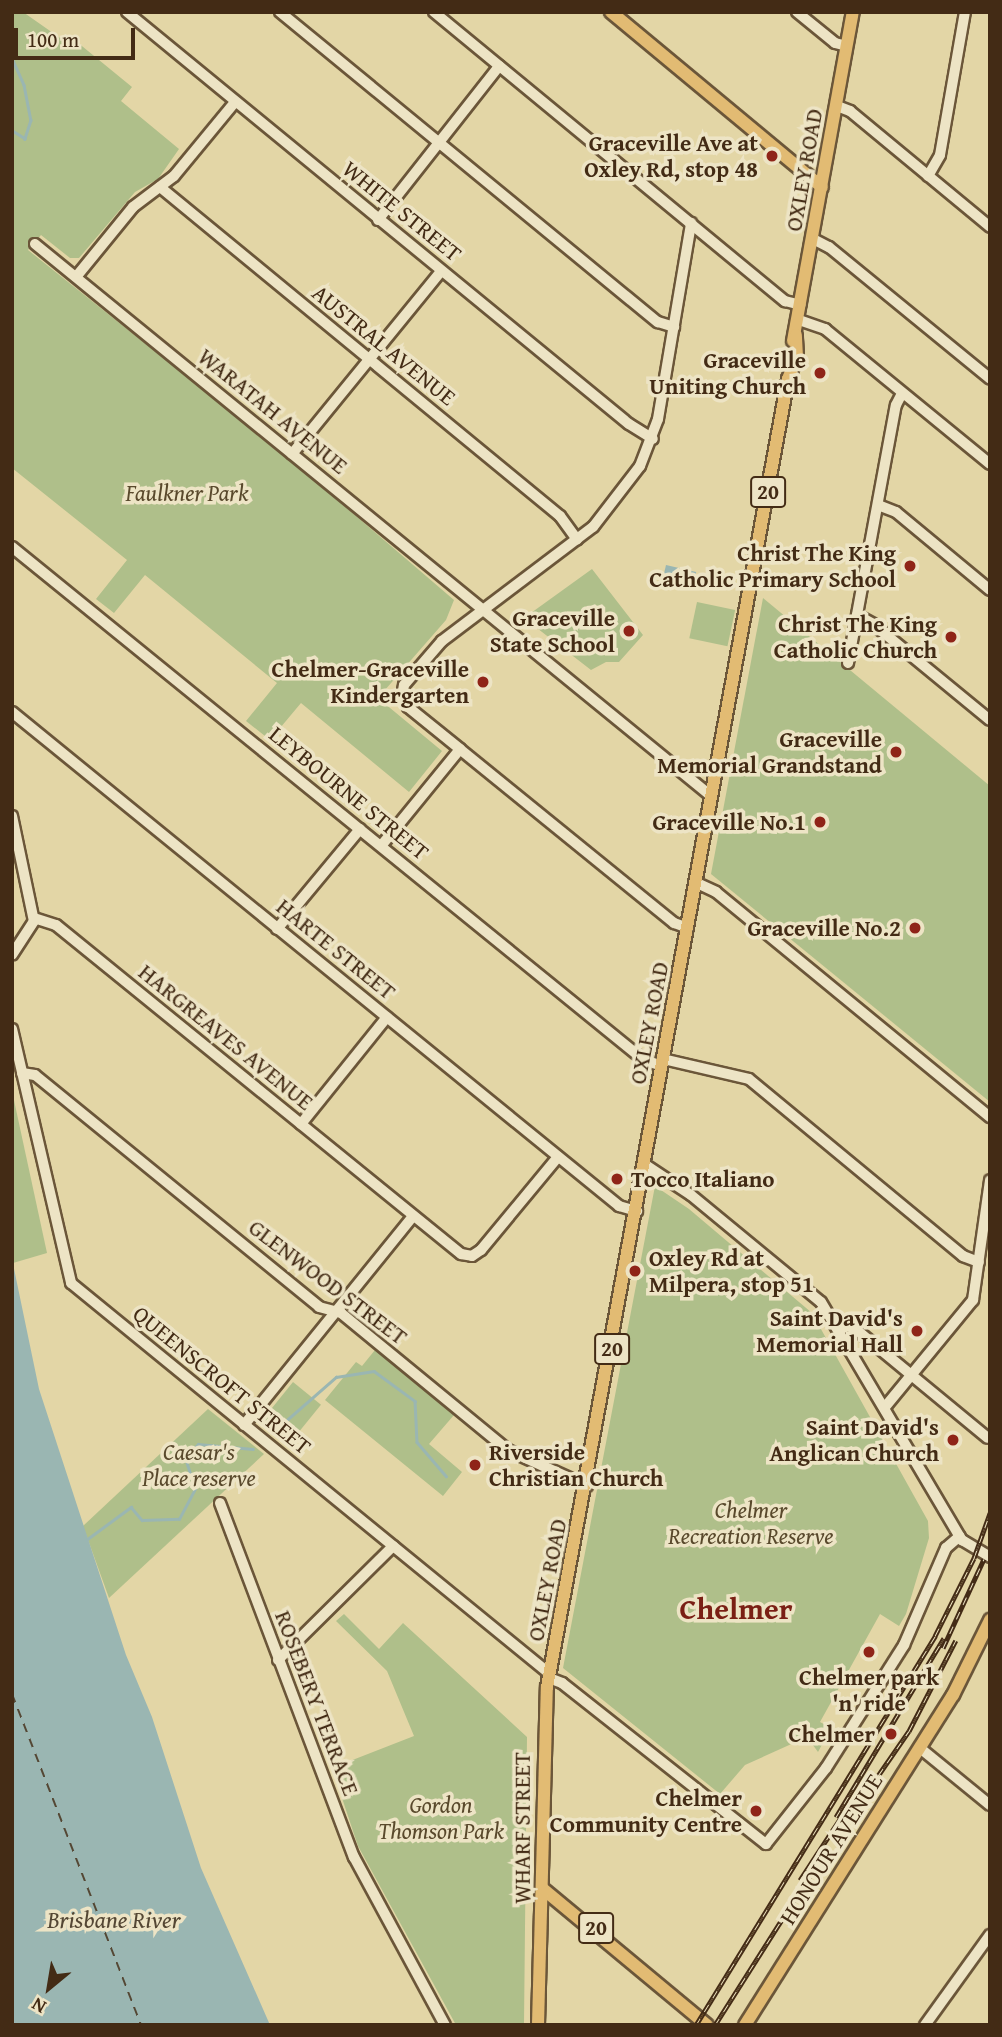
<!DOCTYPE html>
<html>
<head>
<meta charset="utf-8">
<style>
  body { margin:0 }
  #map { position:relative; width:1002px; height:2037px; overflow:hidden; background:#e3d6a6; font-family:"Gentium Book Plus",serif }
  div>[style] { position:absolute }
  .green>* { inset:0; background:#afbf8a; transform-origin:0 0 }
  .water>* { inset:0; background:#9ab6b2; transform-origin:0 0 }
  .stream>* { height:2.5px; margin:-1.25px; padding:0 1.25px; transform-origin:1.25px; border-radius:1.25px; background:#9ab6b2 }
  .ferry>* { height:2px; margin-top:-1px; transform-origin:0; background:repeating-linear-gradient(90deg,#544734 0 9px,transparent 0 16px) }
  .roads { filter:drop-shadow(2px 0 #6b5639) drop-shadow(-2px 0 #6b5639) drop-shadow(0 2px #6b5639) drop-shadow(0 -2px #6b5639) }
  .minor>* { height:10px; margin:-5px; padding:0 5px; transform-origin:5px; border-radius:5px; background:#ede4c5 }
  .major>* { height:12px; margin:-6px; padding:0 6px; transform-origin:6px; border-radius:6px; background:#e2bb73 }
  .rail>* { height:5px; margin-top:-2.5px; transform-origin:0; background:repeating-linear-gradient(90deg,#ede4c5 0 8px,#432b15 0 16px); box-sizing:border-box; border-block:2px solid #432b15 }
  .dots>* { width:19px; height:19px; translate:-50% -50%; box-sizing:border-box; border:4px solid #ede4c5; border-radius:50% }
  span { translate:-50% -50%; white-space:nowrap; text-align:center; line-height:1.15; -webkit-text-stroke:7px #ede4c5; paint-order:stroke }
  .shield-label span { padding:2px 5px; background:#ede4c5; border:2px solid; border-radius:5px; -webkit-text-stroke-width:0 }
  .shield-label { font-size:21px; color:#432b15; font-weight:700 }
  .poi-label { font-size:23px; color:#432b15; font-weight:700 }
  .right { translate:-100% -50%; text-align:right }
  .left { translate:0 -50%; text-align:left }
  .street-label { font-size:23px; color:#432b15 }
  .park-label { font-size:23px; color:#59492c; font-style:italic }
  .water-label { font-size:24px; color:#544734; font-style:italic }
  .district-label { font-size:30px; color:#7a1f14; font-weight:700 }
  .frame { position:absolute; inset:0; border:14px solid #432b15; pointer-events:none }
  .north { position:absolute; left:14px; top:1953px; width:70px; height:70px; -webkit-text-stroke:5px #ede4c5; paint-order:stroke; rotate:210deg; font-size:19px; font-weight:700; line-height:28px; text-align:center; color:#432b15 }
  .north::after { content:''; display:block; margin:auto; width:24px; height:32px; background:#432b15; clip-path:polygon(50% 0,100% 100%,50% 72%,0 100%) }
  .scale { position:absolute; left:14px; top:28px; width:121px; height:32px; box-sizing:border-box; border:4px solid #432b15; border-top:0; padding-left:9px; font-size:21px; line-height:24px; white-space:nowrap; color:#432b15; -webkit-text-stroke:5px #ede4c5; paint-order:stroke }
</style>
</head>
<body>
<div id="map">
  <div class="green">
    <div style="clip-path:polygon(12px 12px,23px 12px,73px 47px,77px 42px,132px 87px,121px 101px,179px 149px,158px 179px,135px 192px,79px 258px,70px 258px,41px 235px,28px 250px,286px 456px,454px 600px,446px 620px,378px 698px,442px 751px,409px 792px,301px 703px,270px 740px,246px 721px,277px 683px,145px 575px,114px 613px,96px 599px,127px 560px,12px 468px)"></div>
    <div style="clip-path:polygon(592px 569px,643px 635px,619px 662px,606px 662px,591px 670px,524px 618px)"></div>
    <div style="clip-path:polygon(763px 598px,990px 786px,990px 1102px,711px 874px)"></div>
    <div style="left:697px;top:602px;width:39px;height:37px;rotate:12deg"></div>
    <div style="clip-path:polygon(12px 1091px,47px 1253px,13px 1263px,12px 1259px)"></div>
    <div style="clip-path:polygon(655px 1186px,689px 1209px,812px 1313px,928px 1521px,929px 1538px,906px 1614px,899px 1626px,880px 1614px,820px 1722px,831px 1728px,818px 1752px,807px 1737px,745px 1765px,720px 1794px,563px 1668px)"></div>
    <div style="clip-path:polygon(375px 1350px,454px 1415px,429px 1444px,462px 1472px,443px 1496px,325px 1400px,356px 1362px,362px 1366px)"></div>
    <div style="left:293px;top:1382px;width:36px;height:51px;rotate:39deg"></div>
    <div style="clip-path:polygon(208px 1409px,264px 1454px,109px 1598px,83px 1526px)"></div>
    <div style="clip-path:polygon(344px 1614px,379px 1649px,403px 1623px,527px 1737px,524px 2025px,456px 2025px,358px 1846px,332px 1768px,414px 1736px,387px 1671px,336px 1621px)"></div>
  </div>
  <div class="water">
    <div style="left:666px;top:565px;width:31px;height:16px;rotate:13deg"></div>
    <div style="clip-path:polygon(12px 1259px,39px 1389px,126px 1655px,152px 1717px,201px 1868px,270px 2025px,12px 2025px)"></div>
  </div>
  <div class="stream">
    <div style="left:12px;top:58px;width:30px;rotate:66deg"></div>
    <div style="left:24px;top:85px;width:36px;rotate:79deg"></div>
    <div style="left:31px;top:120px;width:20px;rotate:108deg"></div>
    <div style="left:25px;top:139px;width:15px;rotate:-148deg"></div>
    <div style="left:272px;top:1433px;width:85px;rotate:-41.2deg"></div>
    <div style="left:336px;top:1377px;width:38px;rotate:-9deg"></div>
    <div style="left:374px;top:1371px;width:51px;rotate:36.2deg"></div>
    <div style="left:415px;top:1401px;width:41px;rotate:87.2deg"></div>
    <div style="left:417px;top:1442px;width:45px;rotate:49.5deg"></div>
    <div style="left:86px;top:1540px;width:56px;rotate:-36.3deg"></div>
    <div style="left:131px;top:1507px;width:17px;rotate:50deg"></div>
    <div style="left:142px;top:1520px;width:37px;rotate:-2deg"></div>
    <div style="left:179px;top:1519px;width:34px;rotate:-62deg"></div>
    <div style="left:195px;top:1489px;width:33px;rotate:-108deg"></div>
    <div style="left:185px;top:1458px;width:19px;rotate:-47deg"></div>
    <div style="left:198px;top:1444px;width:55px;rotate:5.2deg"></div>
  </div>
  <div class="ferry">
    <div style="left:12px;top:1694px;width:355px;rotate:68.7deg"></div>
  </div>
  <div class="roads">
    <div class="minor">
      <div style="left:127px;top:12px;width:649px;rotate:39.38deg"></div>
      <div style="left:629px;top:424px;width:28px;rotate:32deg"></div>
      <div style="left:280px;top:12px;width:489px;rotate:39.4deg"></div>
      <div style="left:658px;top:322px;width:17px;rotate:17deg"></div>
      <div style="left:434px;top:12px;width:455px;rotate:39.5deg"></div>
      <div style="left:785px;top:301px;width:16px;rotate:14deg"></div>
      <div style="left:797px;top:12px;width:49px;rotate:39.2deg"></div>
      <div style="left:835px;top:43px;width:12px;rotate:14deg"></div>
      <div style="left:837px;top:106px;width:14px;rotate:21deg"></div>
      <div style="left:850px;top:111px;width:182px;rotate:39.6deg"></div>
      <div style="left:928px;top:176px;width:24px;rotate:-60deg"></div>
      <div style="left:940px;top:155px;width:145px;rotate:-80.1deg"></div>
      <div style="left:160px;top:187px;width:518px;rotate:39.44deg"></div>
      <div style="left:560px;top:516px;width:29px;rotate:54deg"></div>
      <div style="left:378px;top:220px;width:196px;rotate:-51.8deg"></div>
      <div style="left:813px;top:239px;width:18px;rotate:27deg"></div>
      <div style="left:829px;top:247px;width:208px;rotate:39.3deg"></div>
      <div style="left:35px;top:244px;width:873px;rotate:39.23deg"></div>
      <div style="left:76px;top:277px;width:90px;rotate:-50.8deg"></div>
      <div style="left:133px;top:207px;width:51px;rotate:-37.1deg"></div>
      <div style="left:174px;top:176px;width:96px;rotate:-50.5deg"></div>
      <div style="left:799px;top:320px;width:28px;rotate:19deg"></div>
      <div style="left:825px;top:329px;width:213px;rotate:39.3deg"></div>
      <div style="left:292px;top:454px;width:236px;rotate:-50.8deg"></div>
      <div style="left:878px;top:505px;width:19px;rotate:21deg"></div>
      <div style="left:896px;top:512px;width:122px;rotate:39.7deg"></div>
      <div style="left:12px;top:547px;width:814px;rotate:39.07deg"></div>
      <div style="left:644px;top:1060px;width:19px;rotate:18deg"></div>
      <div style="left:857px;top:615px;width:18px;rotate:29deg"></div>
      <div style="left:873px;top:624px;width:151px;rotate:39.4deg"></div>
      <div style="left:848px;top:663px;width:262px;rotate:-79.5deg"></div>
      <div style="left:896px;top:405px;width:13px;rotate:-63deg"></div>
      <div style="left:12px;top:712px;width:783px;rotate:39.14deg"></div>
      <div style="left:619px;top:1206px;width:19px;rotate:16deg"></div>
      <div style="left:12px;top:816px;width:107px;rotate:78.2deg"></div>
      <div style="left:34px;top:921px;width:40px;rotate:122.9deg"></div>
      <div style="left:381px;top:846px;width:125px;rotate:-50.8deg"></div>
      <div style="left:697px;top:883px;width:21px;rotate:25deg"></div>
      <div style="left:716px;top:892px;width:355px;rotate:39.4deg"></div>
      <div style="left:34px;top:918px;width:23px;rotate:18deg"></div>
      <div style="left:56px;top:925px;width:522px;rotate:39.09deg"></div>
      <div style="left:461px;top:1254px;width:11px;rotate:10deg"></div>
      <div style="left:472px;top:1256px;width:11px;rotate:-34deg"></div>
      <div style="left:481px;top:1250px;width:121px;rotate:-50.4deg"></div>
      <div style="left:688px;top:928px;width:15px;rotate:-160deg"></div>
      <div style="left:674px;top:923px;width:276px;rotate:-140.9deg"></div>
      <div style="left:460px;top:749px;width:67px;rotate:-141.1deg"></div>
      <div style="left:408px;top:707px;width:13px;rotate:-119deg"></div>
      <div style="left:402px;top:696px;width:11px;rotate:-80deg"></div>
      <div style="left:404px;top:685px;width:58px;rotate:-49.2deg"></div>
      <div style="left:442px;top:641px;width:189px;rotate:-37.1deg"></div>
      <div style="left:593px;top:527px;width:77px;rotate:-52.4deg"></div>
      <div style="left:640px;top:466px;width:50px;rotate:-69deg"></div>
      <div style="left:658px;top:419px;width:199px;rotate:-80.4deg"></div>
      <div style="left:277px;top:929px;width:130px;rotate:-50.3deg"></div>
      <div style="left:12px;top:1029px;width:261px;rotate:76.9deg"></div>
      <div style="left:71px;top:1283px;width:618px;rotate:39.22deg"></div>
      <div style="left:663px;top:1059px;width:88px;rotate:13.1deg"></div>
      <div style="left:749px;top:1079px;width:278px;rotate:39.6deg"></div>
      <div style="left:963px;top:1256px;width:17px;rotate:21deg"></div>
      <div style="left:22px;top:1073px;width:13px;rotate:9deg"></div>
      <div style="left:35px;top:1075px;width:367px;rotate:39.2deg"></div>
      <div style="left:319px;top:1307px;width:23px;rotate:15deg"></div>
      <div style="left:341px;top:1313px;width:216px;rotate:39.4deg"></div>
      <div style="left:508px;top:1450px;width:87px;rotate:24.5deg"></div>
      <div style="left:301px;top:1124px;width:137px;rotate:-51.2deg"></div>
      <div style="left:644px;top:1164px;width:56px;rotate:33.4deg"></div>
      <div style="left:691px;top:1195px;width:168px;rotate:39.5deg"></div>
      <div style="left:821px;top:1302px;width:277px;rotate:59.4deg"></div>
      <div style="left:962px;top:1540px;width:33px;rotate:31deg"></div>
      <div style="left:839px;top:1330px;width:10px;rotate:-24deg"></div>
      <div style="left:848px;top:1326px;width:11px;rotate:27deg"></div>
      <div style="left:858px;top:1331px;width:168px;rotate:39.5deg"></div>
      <div style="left:885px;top:1407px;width:139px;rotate:-50.6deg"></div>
      <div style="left:973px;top:1300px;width:121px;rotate:-81.9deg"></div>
      <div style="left:244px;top:1425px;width:269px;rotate:-51deg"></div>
      <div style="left:220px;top:1503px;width:379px;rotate:69.3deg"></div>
      <div style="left:354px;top:1857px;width:191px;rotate:61.6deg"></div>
      <div style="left:278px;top:1660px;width:162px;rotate:-44.7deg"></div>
      <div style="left:549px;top:1678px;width:14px;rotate:21deg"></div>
      <div style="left:562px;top:1683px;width:260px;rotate:38.3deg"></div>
      <div style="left:766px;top:1844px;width:97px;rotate:-51.7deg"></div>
      <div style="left:826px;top:1768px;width:146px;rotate:-57.6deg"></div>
      <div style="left:904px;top:1645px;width:106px;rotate:-66.6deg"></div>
      <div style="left:946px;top:1548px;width:18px;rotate:-41deg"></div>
      <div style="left:920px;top:1748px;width:90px;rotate:39.2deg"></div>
      <div style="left:925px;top:2025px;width:111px;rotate:-54.2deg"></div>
    </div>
    <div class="major">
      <div style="left:611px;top:12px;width:274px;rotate:39.7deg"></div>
      <div style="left:793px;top:341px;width:334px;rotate:-79.7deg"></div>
      <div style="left:543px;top:1889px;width:213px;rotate:39.7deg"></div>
      <div style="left:538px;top:2025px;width:338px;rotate:-88.5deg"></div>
      <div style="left:547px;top:1687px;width:1330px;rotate:-79.56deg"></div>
      <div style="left:788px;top:379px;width:24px;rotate:-68deg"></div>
      <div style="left:797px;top:357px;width:22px;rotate:-93deg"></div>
      <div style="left:745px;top:2025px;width:390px;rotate:-57.8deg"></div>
      <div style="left:953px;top:1695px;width:84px;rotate:-63.7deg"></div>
    </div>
  </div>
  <div class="rail">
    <div style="left:943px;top:1648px;width:98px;rotate:-65.3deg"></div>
    <div style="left:836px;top:1817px;width:209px;rotate:-58.9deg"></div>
    <div style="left:842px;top:1828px;width:118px;rotate:-55.4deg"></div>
    <div style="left:909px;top:1731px;width:102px;rotate:-62.7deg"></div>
    <div style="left:800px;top:1880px;width:80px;rotate:-56.7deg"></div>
    <div style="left:696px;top:2025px;width:457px;rotate:-58.4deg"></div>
    <div style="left:935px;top:1636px;width:87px;rotate:-63.4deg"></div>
    <div style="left:974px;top:1558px;width:48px;rotate:-70.4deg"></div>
    <div style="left:715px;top:2025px;width:179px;rotate:-57.6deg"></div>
  </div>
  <div class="dots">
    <div style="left:772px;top:156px;background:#8f2418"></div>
    <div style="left:820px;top:373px;background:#8f2418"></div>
    <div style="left:910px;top:566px;background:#8f2418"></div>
    <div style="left:629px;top:631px;background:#8f2418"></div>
    <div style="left:951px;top:637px;background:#8f2418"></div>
    <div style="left:483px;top:682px;background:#8f2418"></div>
    <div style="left:896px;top:752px;background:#8f2418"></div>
    <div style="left:820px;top:822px;background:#8f2418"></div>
    <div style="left:915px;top:928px;background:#8f2418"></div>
    <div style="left:617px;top:1179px;background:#8f2418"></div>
    <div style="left:635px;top:1271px;background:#8f2418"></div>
    <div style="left:917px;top:1331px;background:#8f2418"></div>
    <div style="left:953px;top:1440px;background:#8f2418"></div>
    <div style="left:475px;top:1465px;background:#8f2418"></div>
    <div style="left:869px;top:1652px;background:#8f2418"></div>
    <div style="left:891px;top:1734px;background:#8f2418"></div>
    <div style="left:756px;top:1811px;background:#8f2418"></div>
  </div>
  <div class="shield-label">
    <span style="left:768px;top:492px">20</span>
    <span style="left:612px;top:1349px">20</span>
    <span style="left:596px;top:1928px">20</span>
  </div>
  <div class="poi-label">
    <span class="right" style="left:758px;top:156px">Graceville Ave at<br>Oxley Rd, stop 48</span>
    <span class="right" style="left:806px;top:373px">Graceville<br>Uniting Church</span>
    <span class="right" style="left:896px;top:566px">Christ The King<br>Catholic Primary School</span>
    <span class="right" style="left:615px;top:631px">Graceville<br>State School</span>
    <span class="right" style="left:937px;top:637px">Christ The King<br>Catholic Church</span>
    <span class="right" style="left:469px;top:682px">Chelmer-Graceville<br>Kindergarten</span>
    <span class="right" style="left:882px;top:752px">Graceville<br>Memorial Grandstand</span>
    <span class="right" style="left:806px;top:822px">Graceville No.1</span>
    <span class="right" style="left:901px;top:928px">Graceville No.2</span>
    <span class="left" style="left:631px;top:1179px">Tocco Italiano</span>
    <span class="left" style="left:649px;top:1271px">Oxley Rd at<br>Milpera, stop 51</span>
    <span class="right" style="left:903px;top:1331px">Saint David's<br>Memorial Hall</span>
    <span class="right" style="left:939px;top:1440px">Saint David's<br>Anglican Church</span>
    <span class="left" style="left:489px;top:1465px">Riverside<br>Christian Church</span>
    <span style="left:869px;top:1690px">Chelmer park<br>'n' ride</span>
    <span class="right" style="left:875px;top:1734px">Chelmer</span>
    <span class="right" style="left:742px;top:1811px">Chelmer<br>Community Centre</span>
  </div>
  <div class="street-label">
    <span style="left:804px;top:170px;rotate:-80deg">OXLEY ROAD</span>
    <span style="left:402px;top:211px;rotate:39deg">WHITE STREET</span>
    <span style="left:384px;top:345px;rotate:39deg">AUSTRAL AVENUE</span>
    <span style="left:273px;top:411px;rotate:39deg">WARATAH AVENUE</span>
    <span style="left:349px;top:793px;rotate:39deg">LEYBOURNE STREET</span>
    <span style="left:336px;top:949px;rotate:39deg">HARTE STREET</span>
    <span style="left:649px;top:1023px;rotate:-79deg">OXLEY ROAD</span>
    <span style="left:226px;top:1037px;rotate:39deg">HARGREAVES AVENUE</span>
    <span style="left:328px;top:1282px;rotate:37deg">GLENWOOD STREET</span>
    <span style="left:222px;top:1380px;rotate:39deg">QUEENSCROFT STREET</span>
    <span style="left:547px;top:1580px;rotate:-79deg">OXLEY ROAD</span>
    <span style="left:317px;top:1703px;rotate:69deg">ROSEBERY TERRACE</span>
    <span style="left:522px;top:1828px;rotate:-90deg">WHARF STREET</span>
    <span style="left:831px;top:1849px;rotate:-58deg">HONOUR AVENUE</span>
  </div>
  <div class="park-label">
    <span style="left:187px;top:493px">Faulkner Park</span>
    <span style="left:199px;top:1465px">Caesar's<br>Place reserve</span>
    <span style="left:751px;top:1523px">Chelmer<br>Recreation Reserve</span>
    <span style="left:441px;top:1818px">Gordon<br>Thomson Park</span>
  </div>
  <div class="water-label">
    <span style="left:114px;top:1920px">Brisbane River</span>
  </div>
  <div class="district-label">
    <span style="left:736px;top:1608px">Chelmer</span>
  </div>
  <div class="frame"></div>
  <div class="north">N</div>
  <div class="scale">100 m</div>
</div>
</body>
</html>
